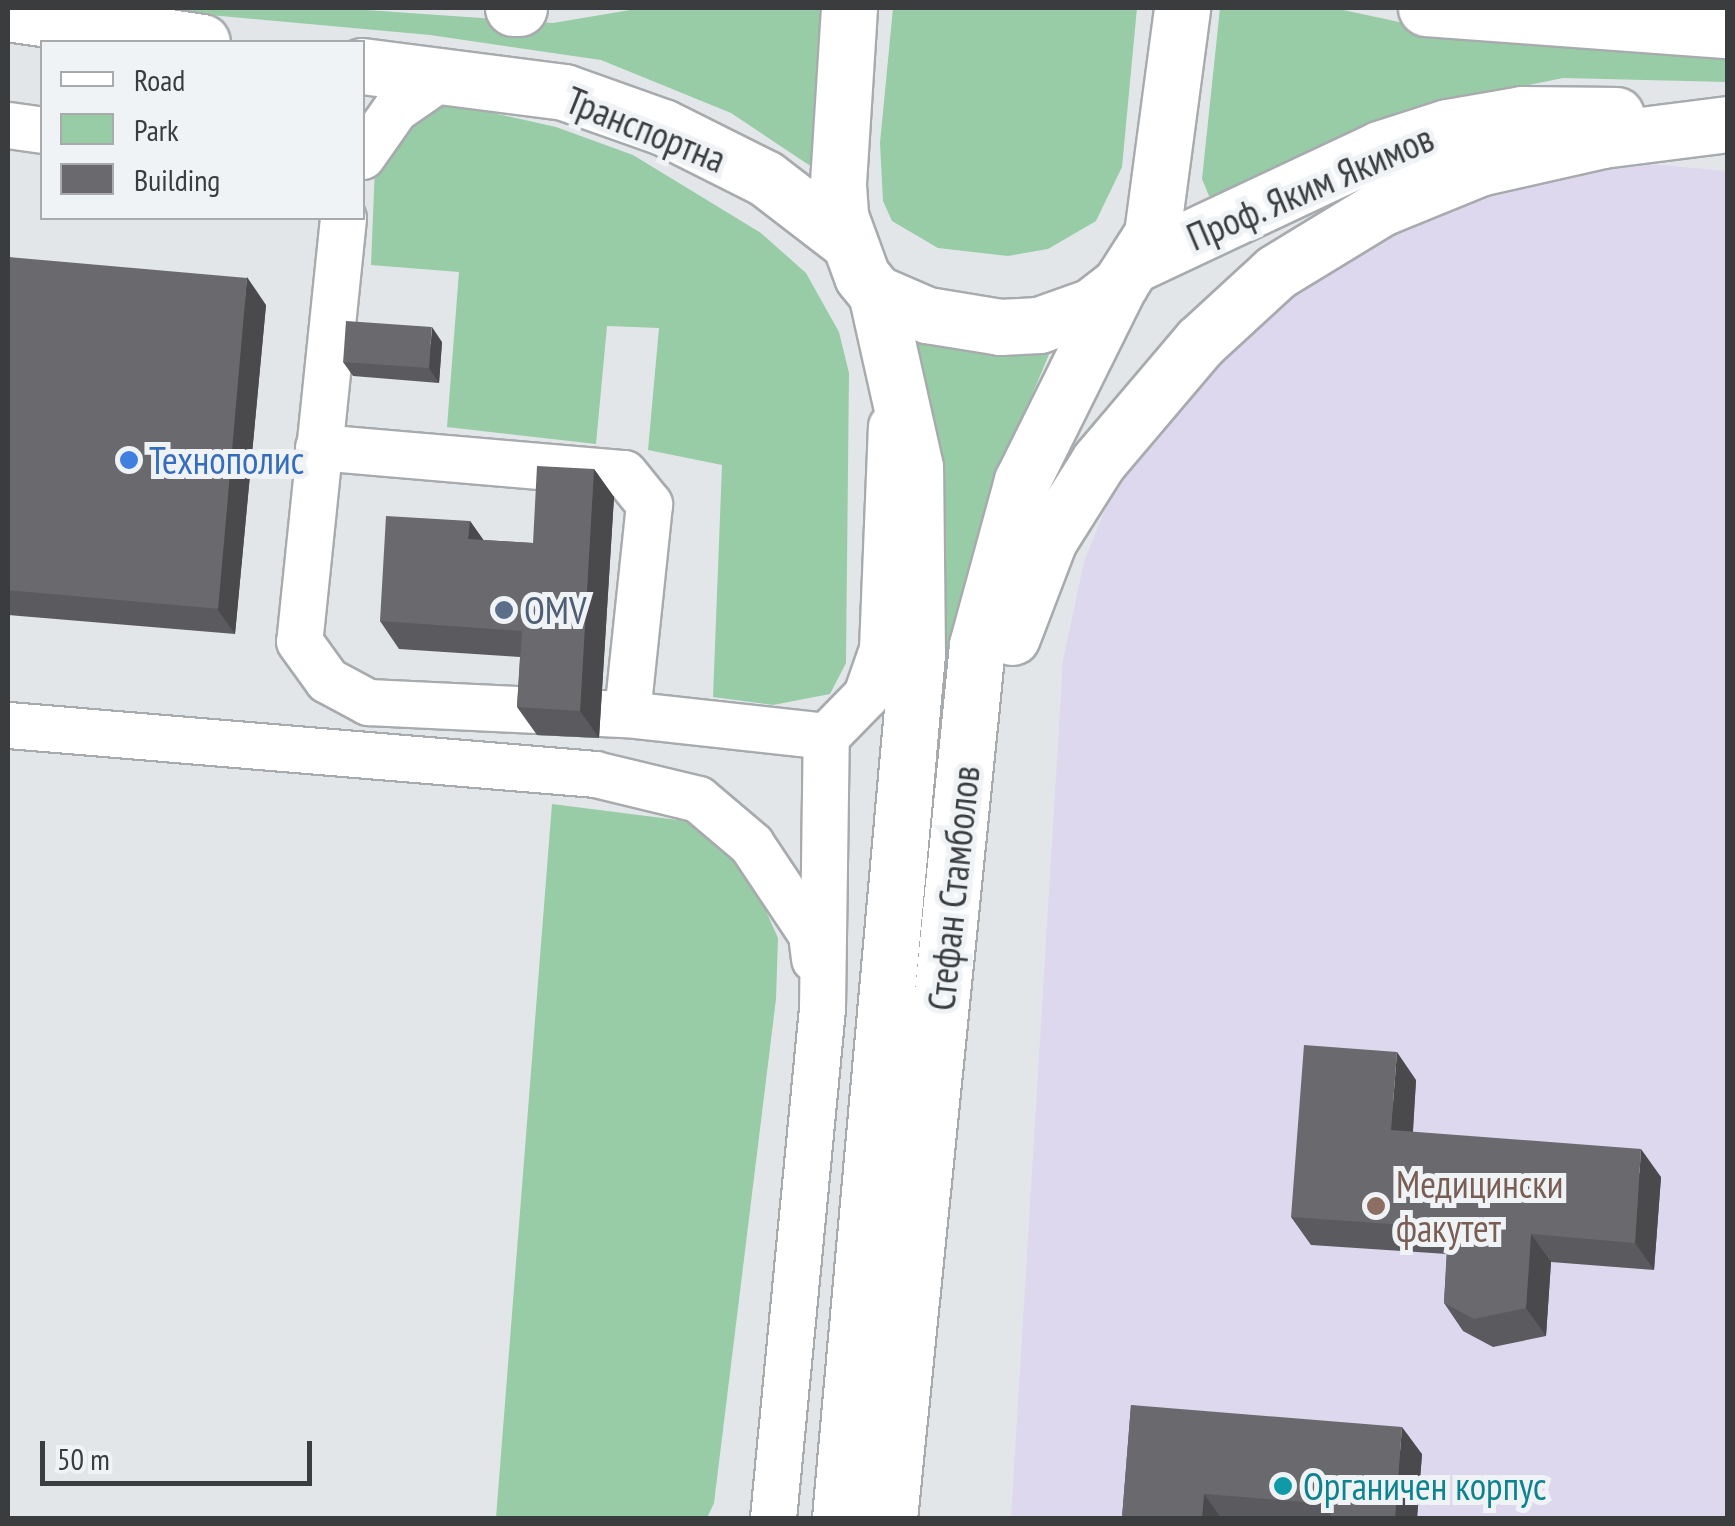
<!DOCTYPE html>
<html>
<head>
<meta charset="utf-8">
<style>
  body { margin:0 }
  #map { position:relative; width:1735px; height:1526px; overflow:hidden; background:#e3e6e9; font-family:"PT Sans Narrow",sans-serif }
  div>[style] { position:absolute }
  .education>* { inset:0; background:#ddd8ee }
  .green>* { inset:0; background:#97cca7 }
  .roads { filter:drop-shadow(2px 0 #a8abad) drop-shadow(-2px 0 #a8abad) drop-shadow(0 2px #a8abad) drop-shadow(0 -2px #a8abad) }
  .minor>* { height:45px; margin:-22.5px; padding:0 22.5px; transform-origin:22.5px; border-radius:22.5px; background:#fff }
  .major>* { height:55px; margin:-27.5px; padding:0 27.5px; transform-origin:27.5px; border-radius:27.5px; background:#fff }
  .highway>* { height:55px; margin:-27.5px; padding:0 27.5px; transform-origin:27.5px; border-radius:27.5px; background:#fff }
  .wall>* { inset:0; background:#5b5b5f }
  .shaded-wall>* { inset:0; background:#4a4a4d }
  .building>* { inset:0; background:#6a6a6e; transform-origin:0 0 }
  .dots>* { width:28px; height:28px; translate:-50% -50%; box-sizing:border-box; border:5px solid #f0f3f6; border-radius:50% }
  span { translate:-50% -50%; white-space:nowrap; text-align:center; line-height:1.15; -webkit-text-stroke:10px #f0f3f6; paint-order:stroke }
  .street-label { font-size:38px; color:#3b3c3d }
  .shop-label { font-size:38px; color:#366cbe }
  .left { translate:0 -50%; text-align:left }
  .service-label { font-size:38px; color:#4e5e75 }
  .education-label { font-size:38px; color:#785e54 }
  .culture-label { font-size:38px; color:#0d838f }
  .frame { position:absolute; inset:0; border:10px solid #3b3c3d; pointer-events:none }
  .legend { position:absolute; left:40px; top:40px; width:325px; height:180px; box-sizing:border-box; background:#f0f3f6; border:2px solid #a8aaac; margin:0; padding:12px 18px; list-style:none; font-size:30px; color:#3b3c3d }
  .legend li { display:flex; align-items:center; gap:20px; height:50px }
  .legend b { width:50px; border:2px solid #a8aaac }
  .scale { position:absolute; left:40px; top:1441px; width:272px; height:45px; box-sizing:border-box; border:5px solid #3b3c3d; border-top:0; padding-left:12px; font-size:30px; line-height:35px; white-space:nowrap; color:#3b3c3d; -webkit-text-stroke:8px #f0f3f6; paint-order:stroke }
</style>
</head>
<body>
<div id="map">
  <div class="education">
    <div style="clip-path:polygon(1605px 160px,1727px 171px,1727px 1518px,1011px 1518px,1063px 660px,1084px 562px,1121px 469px,1175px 384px,1410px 203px)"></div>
  </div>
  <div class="green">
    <div style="clip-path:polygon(134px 8px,338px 8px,553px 23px,642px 8px,824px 8px,812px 167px,731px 113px,601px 60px,430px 35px)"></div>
    <div style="clip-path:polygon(893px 8px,1137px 8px,1122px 167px,1096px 221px,1048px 249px,1008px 256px,938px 248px,892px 221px,883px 201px,880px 143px)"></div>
    <div style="clip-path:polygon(1220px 8px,1334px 8px,1441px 31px,1727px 55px,1727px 82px,1563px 78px,1445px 102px,1291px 159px,1222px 197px,1209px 196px,1202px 179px)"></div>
    <div style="clip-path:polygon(425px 98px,556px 127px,633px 155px,761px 233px,806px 273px,839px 332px,849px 373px,846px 663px,830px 694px,773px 705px,713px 697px,722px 465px,648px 450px,659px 328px,607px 326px,596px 444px,447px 427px,459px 272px,371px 265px,375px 166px)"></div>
    <div style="clip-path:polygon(912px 333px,1058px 333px,993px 488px,941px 670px,943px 495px)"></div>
    <div style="clip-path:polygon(552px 804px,686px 821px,750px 875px,778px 938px,776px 999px,714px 1503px,707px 1518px,496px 1518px)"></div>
  </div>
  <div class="roads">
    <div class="minor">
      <div style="left:8px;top:125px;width:34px;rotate:8deg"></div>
      <div style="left:362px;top:156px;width:57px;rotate:-54.9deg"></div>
      <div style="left:395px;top:109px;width:55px;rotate:-34.6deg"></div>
      <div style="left:343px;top:218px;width:425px;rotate:95.9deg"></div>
      <div style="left:299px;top:641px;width:48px;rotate:54.3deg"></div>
      <div style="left:327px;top:680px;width:47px;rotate:28.2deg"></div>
      <div style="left:368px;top:702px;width:259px;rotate:2.7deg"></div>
      <div style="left:318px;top:447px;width:307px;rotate:4.9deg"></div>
      <div style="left:624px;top:473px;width:40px;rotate:51deg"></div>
      <div style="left:649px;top:504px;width:211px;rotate:96deg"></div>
      <div style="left:627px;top:714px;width:200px;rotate:6.3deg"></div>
      <div style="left:8px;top:725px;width:589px;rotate:4.77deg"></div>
      <div style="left:595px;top:774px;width:106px;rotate:13.6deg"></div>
      <div style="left:698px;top:799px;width:70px;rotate:40.3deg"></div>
      <div style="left:751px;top:844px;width:108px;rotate:56.3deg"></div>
      <div style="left:811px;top:934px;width:25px;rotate:83deg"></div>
      <div style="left:773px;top:1518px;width:512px;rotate:-84.51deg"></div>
      <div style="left:822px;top:1008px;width:272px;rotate:-89.2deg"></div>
      <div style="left:826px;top:736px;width:57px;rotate:-45.7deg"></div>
      <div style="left:866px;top:695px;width:49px;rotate:-70.8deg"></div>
      <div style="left:882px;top:649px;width:223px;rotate:-87.7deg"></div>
    </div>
    <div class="major">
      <div style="left:513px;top:8px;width:6px"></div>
      <div style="left:8px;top:13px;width:196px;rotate:8.5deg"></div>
      <div style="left:362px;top:66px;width:204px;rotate:7.3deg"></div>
      <div style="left:564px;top:92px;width:105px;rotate:19.5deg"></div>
      <div style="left:663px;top:127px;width:114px;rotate:26.6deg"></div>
      <div style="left:765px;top:178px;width:105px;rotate:37.6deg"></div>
    </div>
    <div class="highway">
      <div style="left:849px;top:8px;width:177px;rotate:93.6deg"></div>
      <div style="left:838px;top:185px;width:31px;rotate:86deg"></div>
      <div style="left:840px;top:216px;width:64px;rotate:69.9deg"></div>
      <div style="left:862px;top:276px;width:22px;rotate:51deg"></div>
      <div style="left:876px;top:293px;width:56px;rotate:23.3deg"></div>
      <div style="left:927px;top:315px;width:74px;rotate:9.3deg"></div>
      <div style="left:1000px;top:327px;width:39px;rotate:-3deg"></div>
      <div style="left:1039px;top:325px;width:56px;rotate:-19.7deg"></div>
      <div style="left:1092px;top:306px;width:36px;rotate:-38deg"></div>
      <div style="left:1120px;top:284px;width:59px;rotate:-57.4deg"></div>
      <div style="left:1152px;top:234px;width:228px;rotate:-82.4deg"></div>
      <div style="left:1426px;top:8px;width:303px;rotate:4.2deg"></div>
      <div style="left:1135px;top:264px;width:270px;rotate:-25.2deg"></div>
      <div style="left:1379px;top:149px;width:71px;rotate:-17.9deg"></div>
      <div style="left:1447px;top:127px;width:76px;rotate:-9.8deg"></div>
      <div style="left:1522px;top:114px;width:94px;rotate:0.6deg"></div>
      <div style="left:1012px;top:637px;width:104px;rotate:-69.1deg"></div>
      <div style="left:1049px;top:540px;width:93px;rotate:-57.7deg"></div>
      <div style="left:1099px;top:461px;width:156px;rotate:-49.7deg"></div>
      <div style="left:1200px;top:342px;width:103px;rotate:-42.6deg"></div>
      <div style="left:1276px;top:272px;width:123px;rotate:-31.4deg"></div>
      <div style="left:1381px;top:208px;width:106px;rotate:-22.2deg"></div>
      <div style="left:1479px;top:168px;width:126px;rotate:-12.8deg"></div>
      <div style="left:1602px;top:140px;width:127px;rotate:-7.2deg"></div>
      <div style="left:840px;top:1518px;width:868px;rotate:-84.91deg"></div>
      <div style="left:917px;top:653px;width:186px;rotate:-90.6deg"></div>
      <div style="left:915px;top:467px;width:178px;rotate:-102.6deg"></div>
      <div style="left:889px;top:1518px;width:877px;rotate:-84.24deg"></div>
      <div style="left:977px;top:645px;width:170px;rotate:-74.7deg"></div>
      <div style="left:1022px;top:481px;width:220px;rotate:-63.6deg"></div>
    </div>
  </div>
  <div class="wall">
    <div style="clip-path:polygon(8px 257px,266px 305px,235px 634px,8px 615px)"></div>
    <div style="clip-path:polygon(442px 342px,439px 383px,353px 376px,343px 362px)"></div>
    <div style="clip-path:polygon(594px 469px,614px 497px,599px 738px,537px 735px,517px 707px,520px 657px,399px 649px,380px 621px,470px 521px,483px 540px,533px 543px)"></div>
    <div style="clip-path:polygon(1416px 1080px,1413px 1132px,1661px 1177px,1654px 1270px,1551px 1262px,1546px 1336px,1493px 1347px,1463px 1331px,1444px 1303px,1447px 1254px,1311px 1245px,1291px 1217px)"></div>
    <div style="clip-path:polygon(1131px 1405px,1422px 1454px,1417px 1518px,1122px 1518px)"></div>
  </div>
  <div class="shaded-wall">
    <div style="clip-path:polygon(247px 277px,266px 305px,235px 634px,215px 606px)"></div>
    <div style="clip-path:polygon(432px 327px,442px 342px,439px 383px,429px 368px)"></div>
    <div style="clip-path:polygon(594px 469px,614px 497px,599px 738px,580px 711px)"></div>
    <div style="clip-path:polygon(470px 521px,490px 549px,468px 539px)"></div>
    <div style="clip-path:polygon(1397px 1052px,1416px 1080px,1411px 1158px,1391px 1130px)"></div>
    <div style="clip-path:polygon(1641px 1149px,1661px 1177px,1654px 1270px,1635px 1243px)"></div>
    <div style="clip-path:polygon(1531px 1234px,1551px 1262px,1546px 1336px,1526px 1308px)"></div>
    <div style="clip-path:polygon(1402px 1427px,1422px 1454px,1417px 1518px,1395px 1518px)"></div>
    <div style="clip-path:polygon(1204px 1494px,1221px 1518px,1202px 1518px)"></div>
  </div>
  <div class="building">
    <div style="left:8px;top:257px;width:240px;height:332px;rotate:5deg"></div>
    <div style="left:346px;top:321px;width:86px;height:41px;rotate:4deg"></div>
    <div style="clip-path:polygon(537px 466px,594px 469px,580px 711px,517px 707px,522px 631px,380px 621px,386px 516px,470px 521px,468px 539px,533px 543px)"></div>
    <div style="clip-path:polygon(1304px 1045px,1397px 1052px,1391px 1130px,1641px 1149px,1635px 1243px,1531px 1234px,1526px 1308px,1474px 1319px,1444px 1303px,1448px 1228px,1291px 1217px)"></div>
    <div style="clip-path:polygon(1131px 1405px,1402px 1427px,1395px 1518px,1330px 1518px,1331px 1504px,1204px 1494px,1202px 1518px,1122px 1518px)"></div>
  </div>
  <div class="dots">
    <div style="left:129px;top:460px;background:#3f7fe0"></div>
    <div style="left:504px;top:610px;background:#5c6f8a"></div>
    <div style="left:1376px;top:1206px;background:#8d6e63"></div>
    <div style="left:1283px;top:1486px;background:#0f9aa8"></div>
  </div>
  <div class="street-label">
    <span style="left:646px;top:129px;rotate:22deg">Транспортна</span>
    <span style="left:1310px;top:187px;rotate:-23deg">Проф. Яким Якимов</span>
    <span style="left:953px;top:888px;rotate:-84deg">Стефан Стамболов</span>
  </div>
  <div class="shop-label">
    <span class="left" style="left:149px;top:460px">Технополис</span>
  </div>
  <div class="service-label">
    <span class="left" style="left:524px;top:610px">OMV</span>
  </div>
  <div class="education-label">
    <span class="left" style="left:1396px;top:1206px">Медицински<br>факутет</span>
  </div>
  <div class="culture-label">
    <span class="left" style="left:1303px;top:1486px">Органичен корпус</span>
  </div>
  <div class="frame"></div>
  <ul class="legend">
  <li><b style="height:12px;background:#fff"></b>Road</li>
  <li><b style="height:28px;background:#97cca7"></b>Park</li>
  <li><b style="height:28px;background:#6a6a6e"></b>Building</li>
  </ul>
  <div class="scale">50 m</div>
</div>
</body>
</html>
